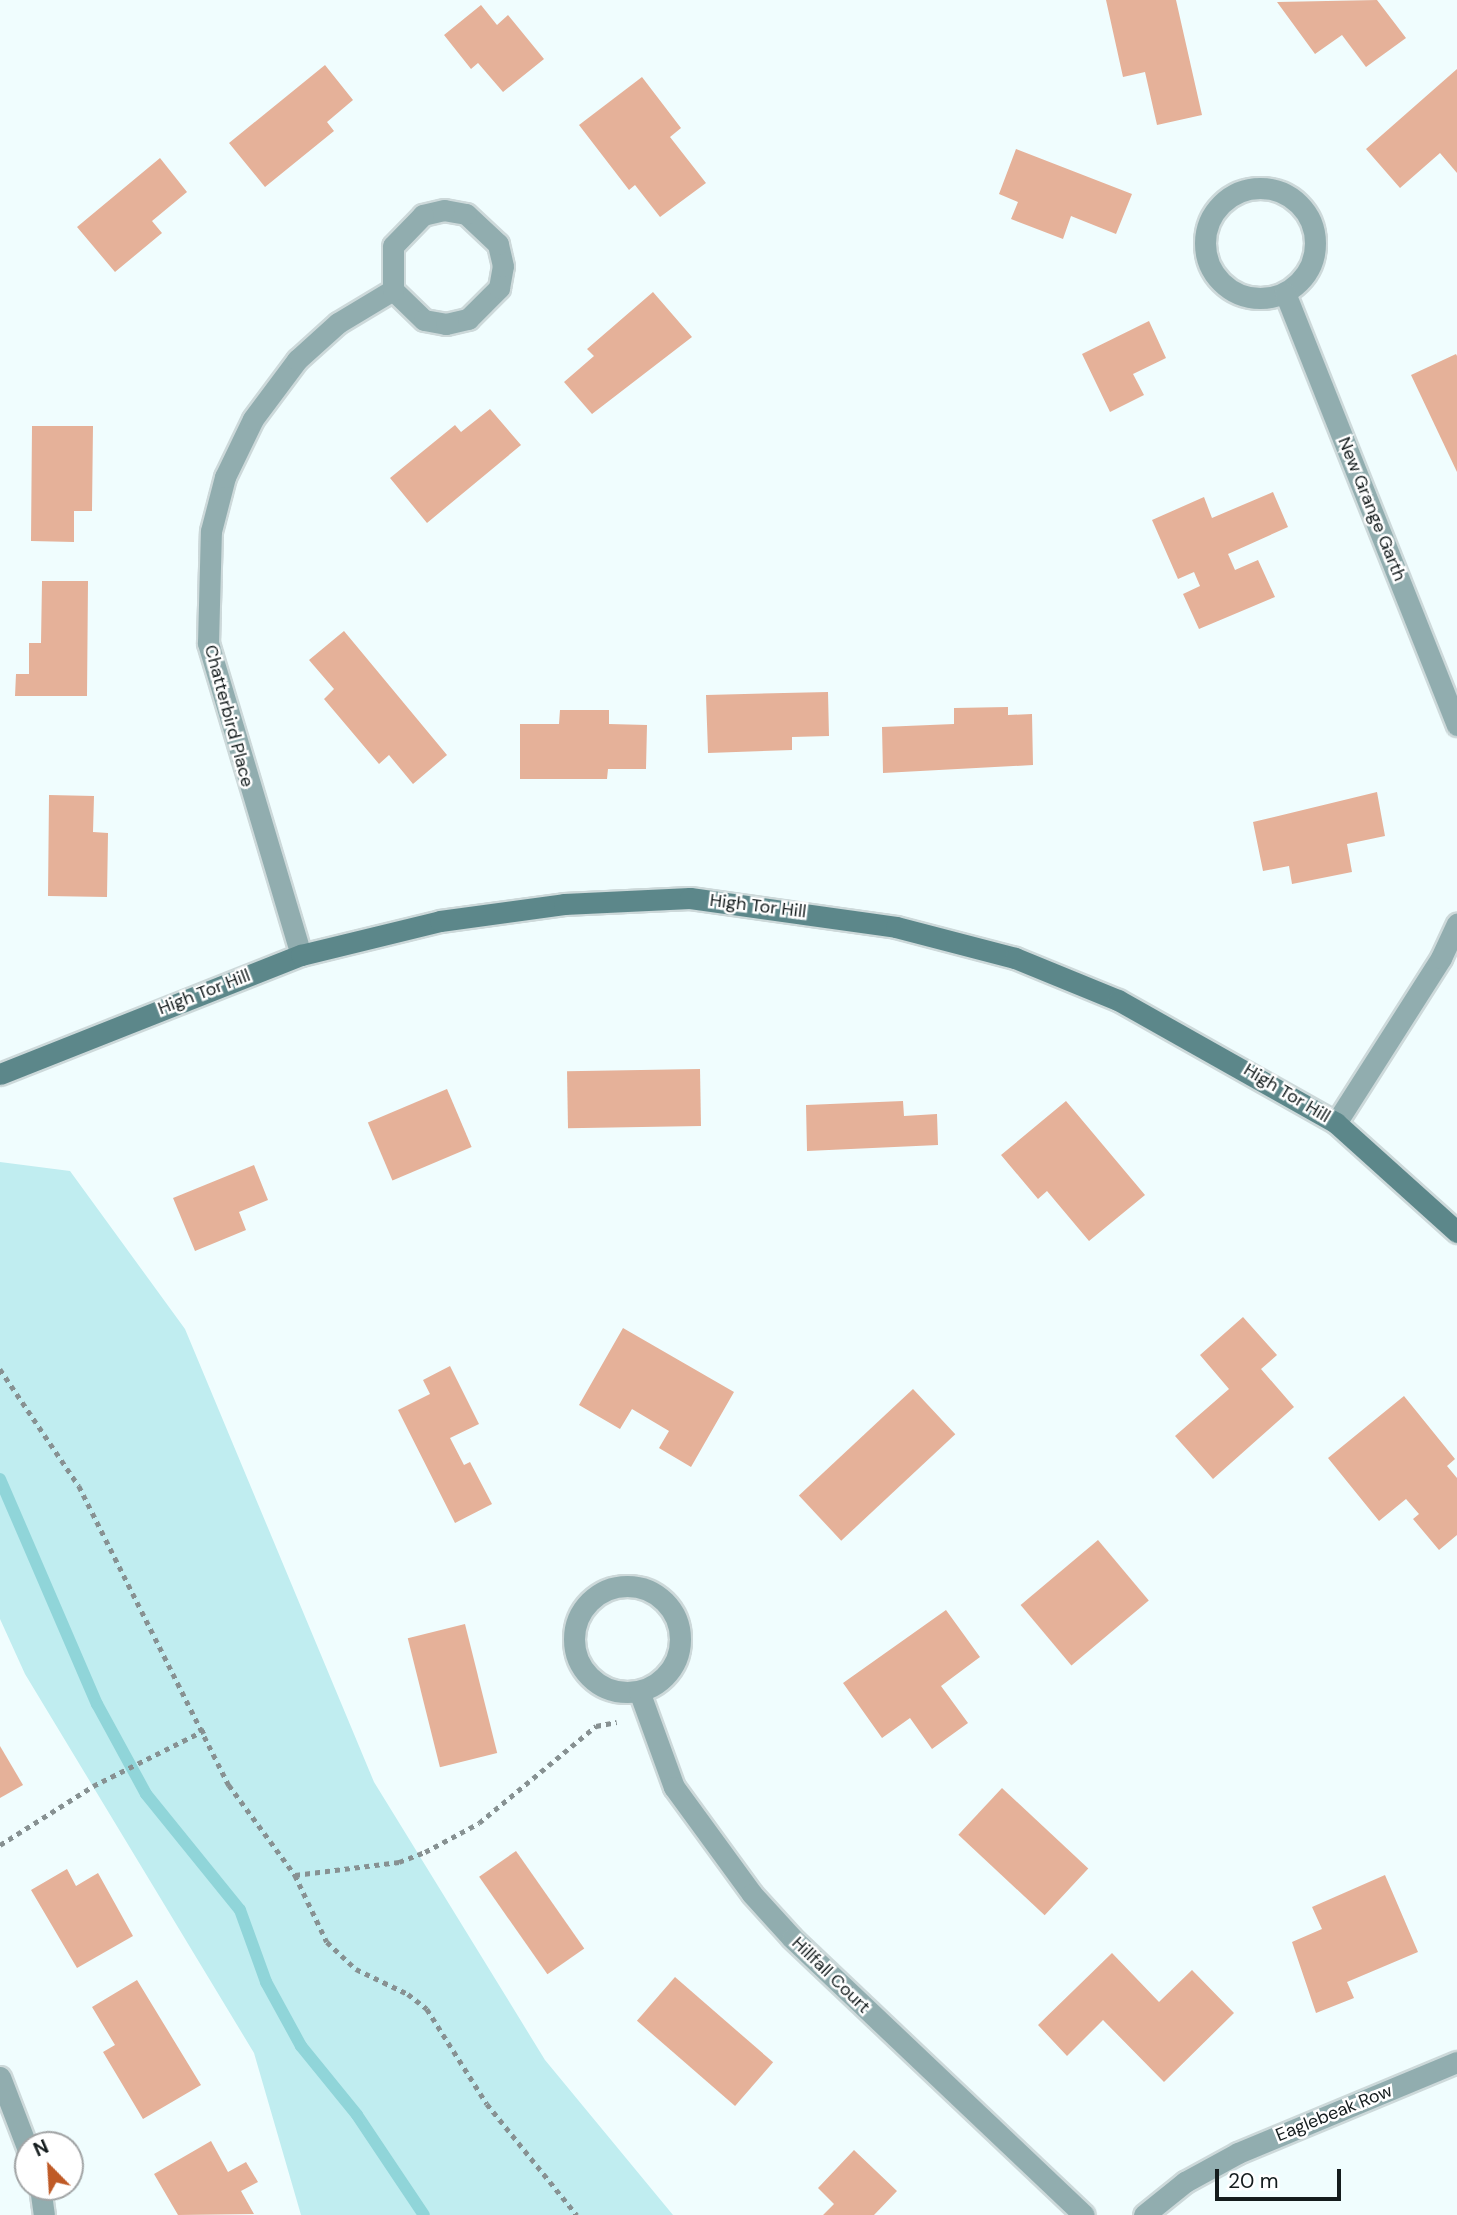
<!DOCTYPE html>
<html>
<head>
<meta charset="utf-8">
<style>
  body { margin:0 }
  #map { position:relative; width:1457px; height:2215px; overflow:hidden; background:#f0fdfe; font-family:"DM Sans",sans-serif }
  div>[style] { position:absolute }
  .green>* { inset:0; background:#c0edf0 }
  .stream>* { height:12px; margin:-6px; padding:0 6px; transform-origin:6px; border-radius:6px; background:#90d5d9 }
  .building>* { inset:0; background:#e5b199; transform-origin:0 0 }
  .path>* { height:4.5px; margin-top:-2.25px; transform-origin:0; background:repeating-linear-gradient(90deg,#879192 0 5px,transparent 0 10px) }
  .roads { filter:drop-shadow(2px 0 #cdd9da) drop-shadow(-2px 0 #cdd9da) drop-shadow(0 2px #cdd9da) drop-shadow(0 -2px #cdd9da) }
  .street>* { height:21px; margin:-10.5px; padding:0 10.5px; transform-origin:10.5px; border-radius:10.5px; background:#91adaf }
  .street>.ring { margin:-10.5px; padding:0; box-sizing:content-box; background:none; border:21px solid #91adaf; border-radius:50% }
  .secondary>* { height:21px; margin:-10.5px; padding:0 10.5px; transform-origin:10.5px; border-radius:10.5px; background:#5c878a }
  span { translate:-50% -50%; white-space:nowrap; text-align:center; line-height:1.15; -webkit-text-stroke:5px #fff; paint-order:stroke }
  .street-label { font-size:18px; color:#141c1d }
  .north { position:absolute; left:14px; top:2131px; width:70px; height:70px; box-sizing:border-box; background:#fff; border:2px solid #a1a4a5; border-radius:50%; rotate:336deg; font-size:19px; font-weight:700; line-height:28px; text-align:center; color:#141c1d }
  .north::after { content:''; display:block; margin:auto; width:24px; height:32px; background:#bf5a26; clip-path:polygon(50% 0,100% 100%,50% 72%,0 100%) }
  .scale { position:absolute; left:1215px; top:2169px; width:126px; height:32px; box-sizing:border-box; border:4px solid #141c1d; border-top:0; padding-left:9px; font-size:21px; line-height:24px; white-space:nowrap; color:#141c1d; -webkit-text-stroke:5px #fff; paint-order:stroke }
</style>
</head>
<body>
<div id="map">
  <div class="green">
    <div style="clip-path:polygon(0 1162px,70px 1171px,185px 1329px,374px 1782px,545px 2060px,673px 2215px,301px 2215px,254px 2053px,25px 1674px,0 1619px)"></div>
  </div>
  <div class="stream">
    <div style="left:0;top:1479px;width:245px;rotate:66.7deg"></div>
    <div style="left:97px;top:1704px;width:102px;rotate:61.4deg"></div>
    <div style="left:146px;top:1794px;width:149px;rotate:51deg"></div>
    <div style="left:240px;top:1910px;width:77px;rotate:70.1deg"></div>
    <div style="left:266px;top:1982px;width:73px;rotate:61.3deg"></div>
    <div style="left:301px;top:2046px;width:89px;rotate:50.9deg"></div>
    <div style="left:357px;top:2115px;width:120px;rotate:56.2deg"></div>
  </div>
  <div class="building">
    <div style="clip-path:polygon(1106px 0,1176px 0,1202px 115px,1157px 125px,1145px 72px,1123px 77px)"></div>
    <div style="clip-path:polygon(1377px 0,1406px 38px,1366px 67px,1342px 35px,1315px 54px,1277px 2px)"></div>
    <div style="clip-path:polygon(481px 5px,497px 25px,508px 15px,544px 59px,503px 92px,478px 63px,471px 69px,444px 35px)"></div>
    <div style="clip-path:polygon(325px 65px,353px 100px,327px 122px,334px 131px,265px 187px,229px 143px)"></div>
    <div style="clip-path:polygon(1457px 69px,1457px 173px,1440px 153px,1400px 188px,1366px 149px)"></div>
    <div style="clip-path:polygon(642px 77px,681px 128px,670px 137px,706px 183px,660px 217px,635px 185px,629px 190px,579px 125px)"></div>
    <div style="clip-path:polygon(1016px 149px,1132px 194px,1116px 234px,1071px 216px,1063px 239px,1011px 219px,1018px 202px,999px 194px)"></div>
    <div style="clip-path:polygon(160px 158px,187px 192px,152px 221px,162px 233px,115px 272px,77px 227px)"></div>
    <div style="clip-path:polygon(653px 292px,692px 337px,592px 414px,564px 382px,594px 356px,587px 349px)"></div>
    <div style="clip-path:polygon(1149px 321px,1166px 358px,1133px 374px,1144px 395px,1110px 412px,1082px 354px)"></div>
    <div style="clip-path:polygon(1456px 354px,1457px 356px,1457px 472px,1411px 375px)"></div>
    <div style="clip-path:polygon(490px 409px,521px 445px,427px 523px,390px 478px,455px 425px,461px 432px)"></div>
    <div style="clip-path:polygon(32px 426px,93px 426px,92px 511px,74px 511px,74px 542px,31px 541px)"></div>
    <div style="clip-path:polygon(1273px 492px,1288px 527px,1228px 554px,1235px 570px,1258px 560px,1275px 597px,1199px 629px,1183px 594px,1200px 586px,1194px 572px,1178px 579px,1152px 520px,1204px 497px,1212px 518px)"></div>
    <div style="clip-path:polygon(42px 581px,88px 581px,87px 696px,15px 696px,16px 674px,29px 674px,29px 643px,41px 643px)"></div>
    <div style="clip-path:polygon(344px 631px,447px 755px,413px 784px,389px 755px,379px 764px,324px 699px,334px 689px,309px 660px)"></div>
    <div style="clip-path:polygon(828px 692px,829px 736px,792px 737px,792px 750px,708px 753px,706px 695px)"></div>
    <div style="clip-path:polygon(1008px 707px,1008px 715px,1032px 714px,1033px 765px,883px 773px,882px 727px,954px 724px,954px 708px)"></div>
    <div style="clip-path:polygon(560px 710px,609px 710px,609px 724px,647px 725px,646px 769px,608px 769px,607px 779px,520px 779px,520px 724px,559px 724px)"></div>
    <div style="clip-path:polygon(1377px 792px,1385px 836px,1347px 844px,1352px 872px,1292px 884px,1289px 866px,1263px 871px,1253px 822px)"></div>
    <div style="clip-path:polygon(49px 795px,94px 796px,93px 832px,108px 833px,107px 897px,48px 896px)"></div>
    <div style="left:700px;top:1069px;width:57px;height:133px;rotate:89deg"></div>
    <div style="left:447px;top:1089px;width:63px;height:86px;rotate:67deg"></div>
    <div style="clip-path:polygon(903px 1101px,904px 1116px,937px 1114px,938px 1145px,807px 1151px,806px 1105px)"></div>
    <div style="clip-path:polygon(1066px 1101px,1145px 1195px,1089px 1241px,1047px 1191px,1038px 1199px,1001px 1155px)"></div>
    <div style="clip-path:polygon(254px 1165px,268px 1200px,239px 1212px,246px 1230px,195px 1251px,173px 1198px)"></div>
    <div style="clip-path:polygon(1243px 1317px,1277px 1355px,1261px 1369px,1294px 1407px,1213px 1479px,1175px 1436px,1229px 1389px,1200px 1355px)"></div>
    <div style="clip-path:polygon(623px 1328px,734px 1392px,691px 1467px,659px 1448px,669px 1431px,632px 1409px,620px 1429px,579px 1405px)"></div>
    <div style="clip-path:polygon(450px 1366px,479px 1424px,450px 1438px,464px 1465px,470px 1462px,492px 1504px,455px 1523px,398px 1410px,430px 1394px,423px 1380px)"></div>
    <div style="left:913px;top:1389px;width:62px;height:156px;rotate:47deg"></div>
    <div style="clip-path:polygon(1404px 1396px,1455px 1459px,1447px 1466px,1457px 1478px,1457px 1535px,1439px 1550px,1413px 1519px,1419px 1514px,1406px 1499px,1379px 1521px,1328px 1458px)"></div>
    <div style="left:1098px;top:1540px;width:79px;height:101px;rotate:50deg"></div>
    <div style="clip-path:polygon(946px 1610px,980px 1657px,941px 1686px,968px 1723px,932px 1749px,910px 1718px,882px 1738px,843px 1683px)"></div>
    <div style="left:465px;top:1624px;width:133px;height:59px;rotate:76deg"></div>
    <div style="clip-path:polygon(0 1746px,23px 1785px,0 1798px)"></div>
    <div style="left:1002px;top:1788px;width:118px;height:64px;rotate:43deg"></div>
    <div style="left:516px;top:1851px;width:119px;height:45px;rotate:55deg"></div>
    <div style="clip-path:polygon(67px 1869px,76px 1886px,98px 1873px,133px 1936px,77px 1968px,31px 1890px)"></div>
    <div style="clip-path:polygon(1385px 1875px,1418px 1952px,1347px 1982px,1354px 1998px,1316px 2013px,1292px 1942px,1322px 1929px,1312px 1907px)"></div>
    <div style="clip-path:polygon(1112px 1953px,1159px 2002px,1192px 1970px,1234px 2013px,1164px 2082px,1103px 2020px,1067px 2056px,1038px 2025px)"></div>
    <div style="left:675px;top:1977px;width:130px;height:58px;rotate:41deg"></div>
    <div style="clip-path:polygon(137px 1980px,201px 2085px,143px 2119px,103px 2052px,115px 2045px,92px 2007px)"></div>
    <div style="clip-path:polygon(211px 2141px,228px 2172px,246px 2162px,258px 2182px,241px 2191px,254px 2214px,178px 2215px,154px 2174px)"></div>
    <div style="clip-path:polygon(854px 2150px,897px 2191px,874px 2215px,823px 2215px,834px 2204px,818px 2188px)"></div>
  </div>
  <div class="path">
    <div style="left:0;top:1369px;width:141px;rotate:56deg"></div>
    <div style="left:79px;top:1486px;width:335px;rotate:63.4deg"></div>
    <div style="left:229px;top:1785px;width:112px;rotate:53.7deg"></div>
    <div style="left:295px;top:1875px;width:74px;rotate:64.5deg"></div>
    <div style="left:327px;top:1942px;width:40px;rotate:43deg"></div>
    <div style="left:356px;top:1969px;width:58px;rotate:25.7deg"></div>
    <div style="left:408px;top:1994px;width:24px;rotate:38deg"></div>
    <div style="left:427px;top:2009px;width:112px;rotate:57.7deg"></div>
    <div style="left:487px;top:2104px;width:143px;rotate:51deg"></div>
    <div style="left:0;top:1845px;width:110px;rotate:-32.4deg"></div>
    <div style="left:93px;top:1786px;width:125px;rotate:-26.6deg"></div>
    <div style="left:295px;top:1875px;width:105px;rotate:-7.1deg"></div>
    <div style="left:399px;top:1862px;width:28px;rotate:-21deg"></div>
    <div style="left:425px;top:1852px;width:61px;rotate:-28.2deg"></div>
    <div style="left:479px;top:1823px;width:152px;rotate:-39.7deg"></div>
    <div style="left:596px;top:1726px;width:21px;rotate:-11deg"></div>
  </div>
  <div class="roads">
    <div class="street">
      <div class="ring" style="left:1205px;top:188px;width:89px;height:89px"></div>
      <div style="left:1285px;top:293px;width:465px;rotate:68.3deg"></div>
      <div style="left:301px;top:955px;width:326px;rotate:-106.6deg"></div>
      <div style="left:208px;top:643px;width:112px;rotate:-88.5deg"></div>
      <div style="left:211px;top:531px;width:56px;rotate:-75.5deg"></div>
      <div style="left:225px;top:477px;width:64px;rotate:-64.2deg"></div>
      <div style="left:253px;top:419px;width:74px;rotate:-53.3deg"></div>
      <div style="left:297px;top:360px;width:55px;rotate:-42.1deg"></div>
      <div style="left:338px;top:323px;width:64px;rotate:-31deg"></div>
      <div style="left:393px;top:290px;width:43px;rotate:44.1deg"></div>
      <div style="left:424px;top:320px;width:22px;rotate:10deg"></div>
      <div style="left:446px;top:324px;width:23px;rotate:-13deg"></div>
      <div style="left:468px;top:319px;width:44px;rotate:-45deg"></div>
      <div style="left:499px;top:288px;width:22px;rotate:-80deg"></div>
      <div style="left:503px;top:266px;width:23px;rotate:-103deg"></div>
      <div style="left:498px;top:244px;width:44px;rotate:-136.8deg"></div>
      <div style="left:466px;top:214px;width:22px;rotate:-170deg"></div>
      <div style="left:444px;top:210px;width:22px;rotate:167deg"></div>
      <div style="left:423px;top:215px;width:43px;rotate:134.1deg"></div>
      <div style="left:393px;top:246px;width:44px;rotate:90deg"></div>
      <div style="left:1336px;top:1123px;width:196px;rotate:-57.5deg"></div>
      <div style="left:1441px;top:958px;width:38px;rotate:-65deg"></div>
      <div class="ring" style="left:574px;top:1586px;width:85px;height:85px"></div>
      <div style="left:639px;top:1691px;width:102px;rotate:70deg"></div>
      <div style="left:674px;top:1787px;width:132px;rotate:53.9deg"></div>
      <div style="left:752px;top:1894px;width:59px;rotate:47.7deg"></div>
      <div style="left:792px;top:1938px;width:402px;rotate:43.5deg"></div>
      <div style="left:0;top:2077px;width:78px;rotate:69deg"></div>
      <div style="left:40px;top:2187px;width:28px;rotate:82deg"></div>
      <div style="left:1144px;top:2215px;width:53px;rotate:-38.8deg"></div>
      <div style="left:1185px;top:2182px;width:60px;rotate:-28.7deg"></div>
      <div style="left:1238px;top:2153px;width:237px;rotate:-22.6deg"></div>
    </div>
    <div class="secondary">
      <div style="left:0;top:1074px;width:324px;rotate:-21.6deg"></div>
      <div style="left:301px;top:955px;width:143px;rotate:-13.7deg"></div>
      <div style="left:440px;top:921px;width:125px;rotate:-7.8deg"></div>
      <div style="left:564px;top:904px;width:126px;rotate:-2.7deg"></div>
      <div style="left:690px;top:898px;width:208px;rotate:8deg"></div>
      <div style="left:896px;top:927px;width:123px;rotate:14.6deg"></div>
      <div style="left:1015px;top:958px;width:111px;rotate:22.2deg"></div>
      <div style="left:1118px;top:1000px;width:250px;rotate:29.4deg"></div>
      <div style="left:1336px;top:1123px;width:163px;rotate:42deg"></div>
    </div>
  </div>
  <div class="street-label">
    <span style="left:1372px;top:509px;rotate:68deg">New Grange Garth</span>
    <span style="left:229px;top:716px;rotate:75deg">Chatterbird Place</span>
    <span style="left:758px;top:906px;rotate:7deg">High Tor Hill</span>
    <span style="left:204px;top:992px;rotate:-21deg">High Tor Hill</span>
    <span style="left:1287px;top:1093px;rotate:31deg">High Tor Hill</span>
    <span style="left:831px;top:1975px;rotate:44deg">Hillfall Court</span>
    <span style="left:1334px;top:2113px;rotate:-22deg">Eaglebeak Row</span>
  </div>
  <div class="north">N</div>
  <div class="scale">20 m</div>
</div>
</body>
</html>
